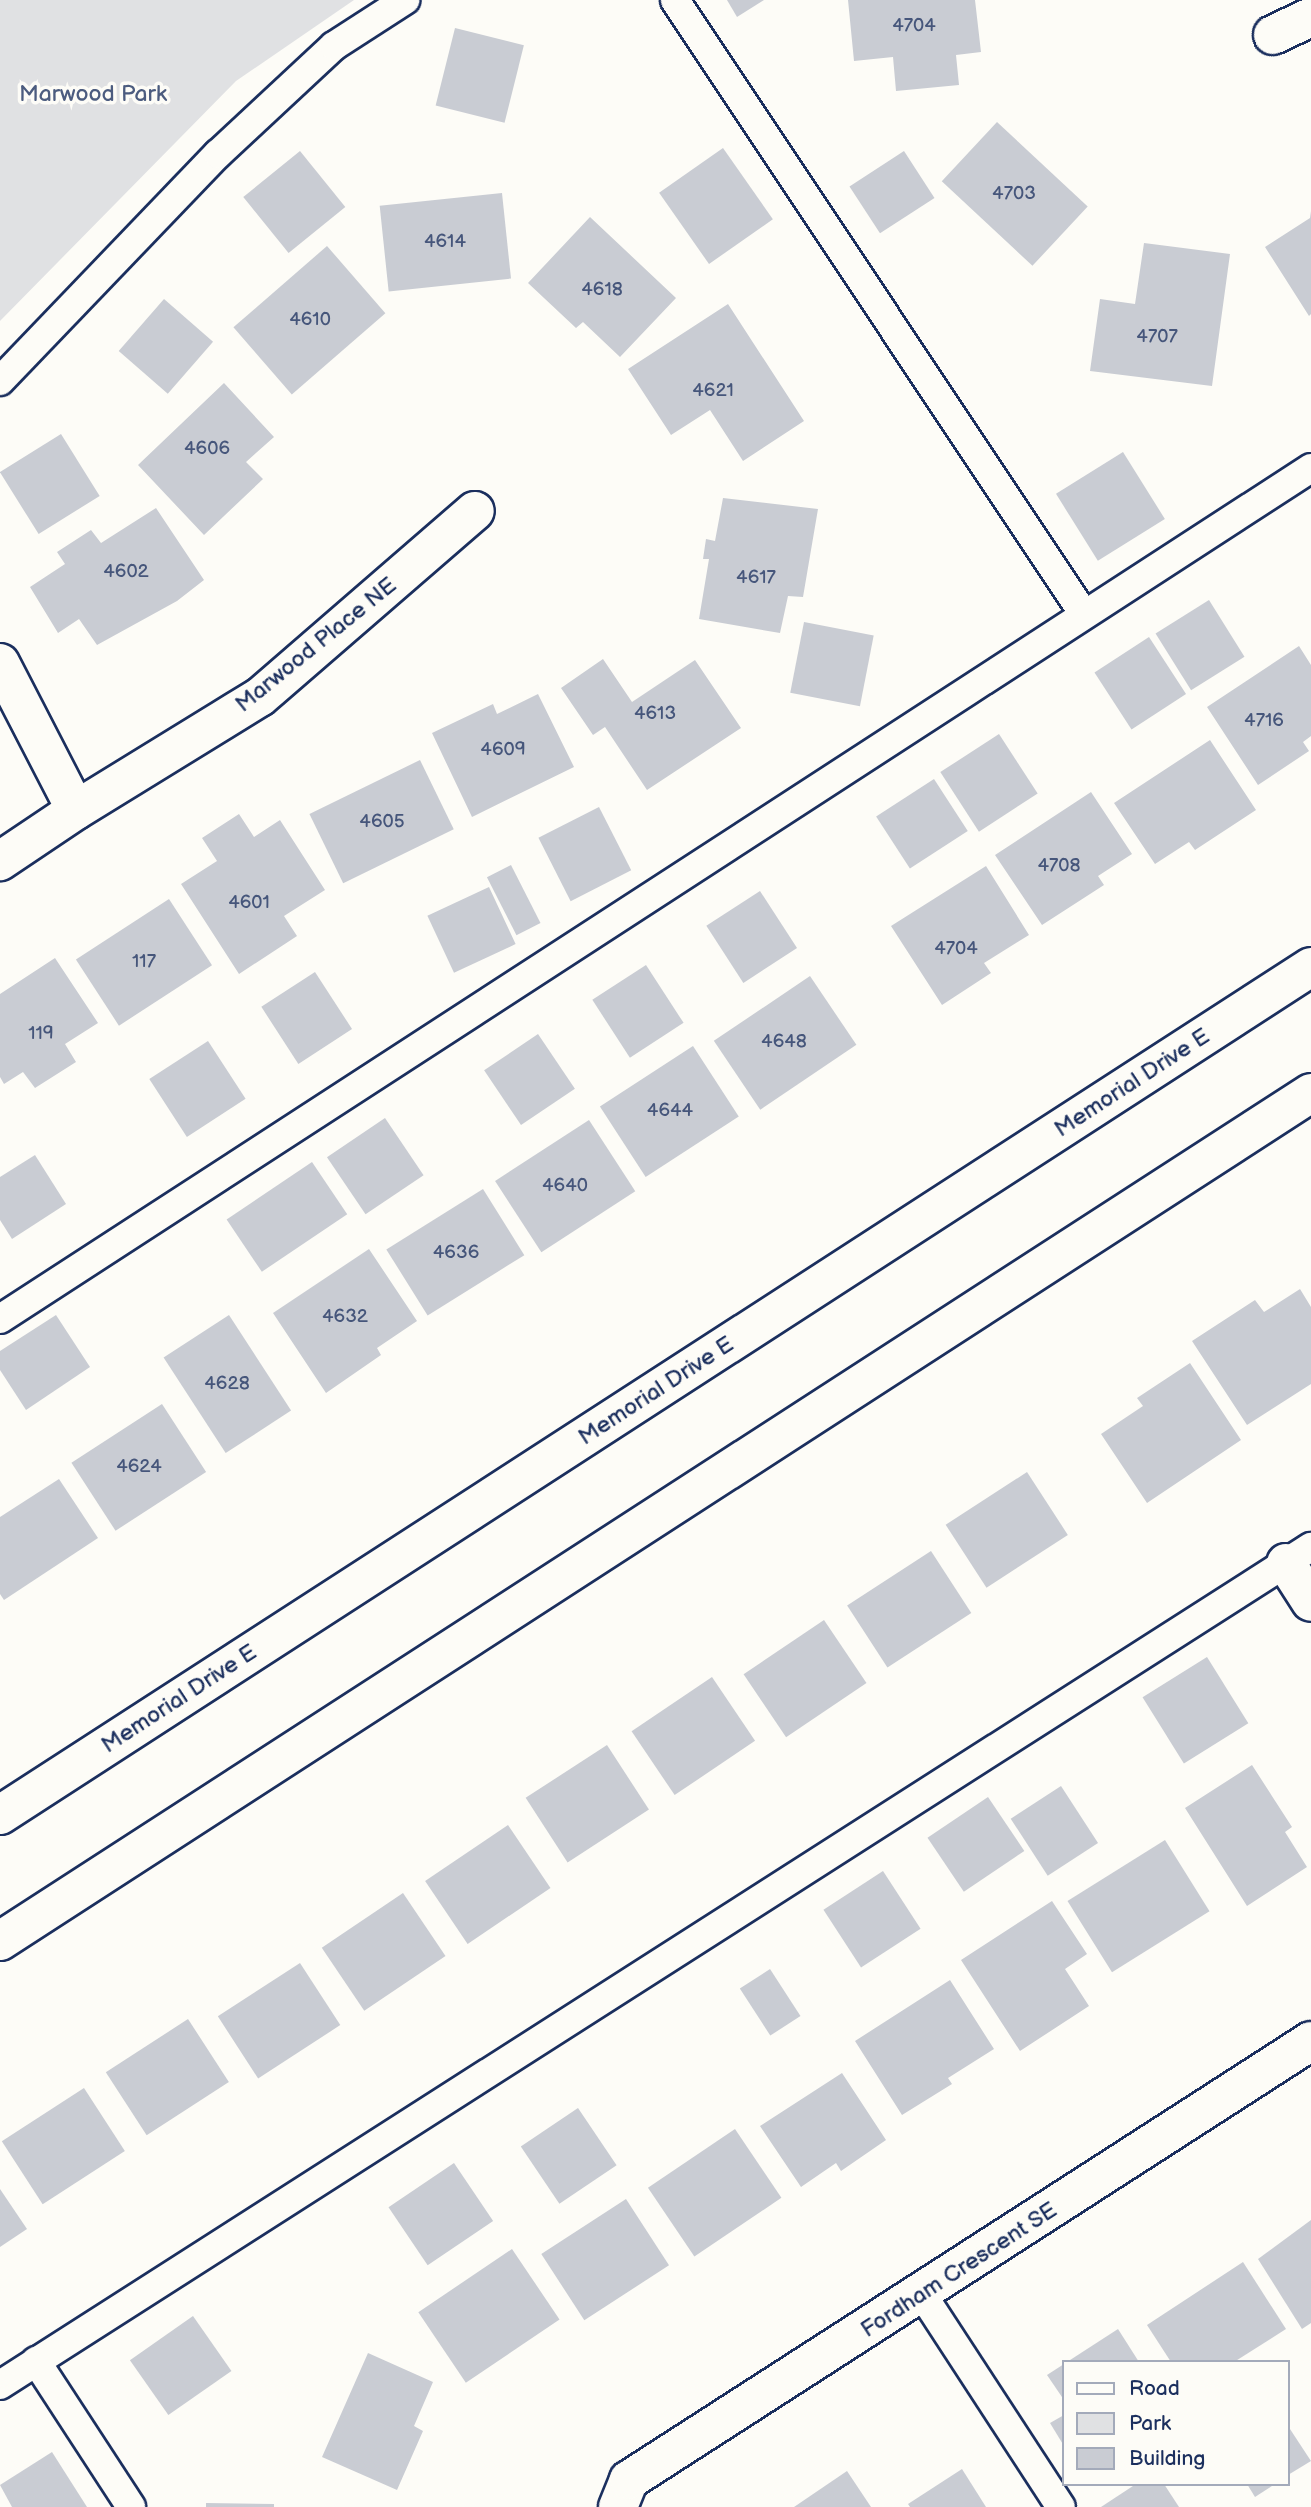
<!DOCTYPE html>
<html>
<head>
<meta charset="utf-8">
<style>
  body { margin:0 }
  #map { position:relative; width:1311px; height:2507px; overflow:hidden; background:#fdfcf7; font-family:"Balsamiq Sans",sans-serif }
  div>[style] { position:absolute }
  .green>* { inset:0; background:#e0e1e3 }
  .building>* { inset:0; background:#c9ccd3; transform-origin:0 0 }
  .roads { filter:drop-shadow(2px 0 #1b2f5e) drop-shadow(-2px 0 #1b2f5e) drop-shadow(0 2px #1b2f5e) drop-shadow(0 -2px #1b2f5e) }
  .lane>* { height:28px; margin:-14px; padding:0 14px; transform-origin:14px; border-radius:14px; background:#fdfcf7 }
  .street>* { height:38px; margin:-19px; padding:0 19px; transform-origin:19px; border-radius:19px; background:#fdfcf7 }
  .secondary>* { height:38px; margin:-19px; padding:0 19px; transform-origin:19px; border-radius:19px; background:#fdfcf7 }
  span { translate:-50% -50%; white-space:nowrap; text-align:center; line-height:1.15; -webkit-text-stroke:7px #fdfcf7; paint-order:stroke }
  .number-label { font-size:19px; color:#46567b }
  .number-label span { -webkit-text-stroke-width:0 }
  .park-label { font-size:23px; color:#4c5c7f }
  .street-label { font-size:23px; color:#1b2f5e }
  .legend { position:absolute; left:1062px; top:2360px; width:228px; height:126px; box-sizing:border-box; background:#fdfcf7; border:2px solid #a3aaba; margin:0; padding:9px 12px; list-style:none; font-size:21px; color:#1b2f5e }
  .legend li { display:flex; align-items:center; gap:14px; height:35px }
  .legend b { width:35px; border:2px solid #a3aaba }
</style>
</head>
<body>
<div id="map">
  <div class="green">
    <div style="clip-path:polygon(0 0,354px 0,236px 81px,0 321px)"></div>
  </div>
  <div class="building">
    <div style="clip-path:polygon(727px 0,764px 0,737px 17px)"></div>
    <div style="clip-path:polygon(848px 0,975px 0,981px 52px,956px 55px,959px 85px,896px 91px,893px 57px,854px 61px)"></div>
    <div style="left:455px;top:28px;width:71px;height:80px;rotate:14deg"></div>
    <div style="left:997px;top:122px;width:124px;height:81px;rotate:43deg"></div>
    <div style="left:723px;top:148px;width:87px;height:78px;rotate:55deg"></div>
    <div style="left:300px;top:151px;width:72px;height:73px;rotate:51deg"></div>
    <div style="left:904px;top:151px;width:56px;height:65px;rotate:57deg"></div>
    <div style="left:502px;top:193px;width:86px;height:123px;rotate:84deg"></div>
    <div style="clip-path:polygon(1311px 211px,1311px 314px,1309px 316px,1265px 247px,1310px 218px)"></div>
    <div style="clip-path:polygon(590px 217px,676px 298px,620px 357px,583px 322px,576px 328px,528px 283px)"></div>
    <div style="clip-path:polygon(1144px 243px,1230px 254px,1212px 386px,1090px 371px,1100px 299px,1135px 304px)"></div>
    <div style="left:327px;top:246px;width:89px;height:124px;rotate:49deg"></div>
    <div style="left:164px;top:299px;width:65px;height:69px;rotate:41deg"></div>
    <div style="clip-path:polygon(728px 304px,804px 421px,743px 461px,710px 410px,671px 435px,628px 369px)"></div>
    <div style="clip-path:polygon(224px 383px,274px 437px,246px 462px,263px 479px,204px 535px,138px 465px)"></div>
    <div style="left:61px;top:434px;width:73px;height:72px;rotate:58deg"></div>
    <div style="left:1123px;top:452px;width:79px;height:79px;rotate:58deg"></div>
    <div style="clip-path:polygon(723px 498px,818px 509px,803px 597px,788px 596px,780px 633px,699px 619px,709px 559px,703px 559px,706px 539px,715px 541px)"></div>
    <div style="clip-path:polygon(156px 508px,204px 580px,177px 601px,97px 645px,79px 619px,58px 633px,30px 587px,65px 564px,57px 552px,91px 530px,101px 543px)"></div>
    <div style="left:1209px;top:600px;width:67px;height:63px;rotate:58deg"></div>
    <div style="left:804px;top:622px;width:71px;height:72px;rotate:11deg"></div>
    <div style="left:1149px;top:637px;width:68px;height:65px;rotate:57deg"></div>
    <div style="clip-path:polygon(1299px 646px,1311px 665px,1311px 736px,1303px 742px,1309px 751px,1258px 785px,1207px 707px)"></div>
    <div style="clip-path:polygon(603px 659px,632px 702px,695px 660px,741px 728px,647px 790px,605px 727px,593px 735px,561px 688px)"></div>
    <div style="clip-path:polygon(538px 694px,574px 767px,472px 817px,432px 733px,493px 704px,497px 714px)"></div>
    <div style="left:999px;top:734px;width:71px;height:70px;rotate:57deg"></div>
    <div style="clip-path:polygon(1210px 740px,1256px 810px,1195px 850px,1189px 842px,1155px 864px,1114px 803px)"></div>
    <div style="left:420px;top:760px;width:77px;height:123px;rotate:64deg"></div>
    <div style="left:934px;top:779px;width:62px;height:69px;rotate:57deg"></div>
    <div style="clip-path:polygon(1091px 792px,1132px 854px,1098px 876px,1104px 885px,1042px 925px,995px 855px)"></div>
    <div style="left:599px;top:807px;width:71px;height:68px;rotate:63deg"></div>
    <div style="clip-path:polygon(239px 814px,254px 837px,280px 820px,325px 890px,284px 916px,297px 936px,239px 974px,181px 884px,217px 861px,202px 838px)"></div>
    <div style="left:511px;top:865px;width:65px;height:27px;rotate:63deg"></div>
    <div style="clip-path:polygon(986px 866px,1029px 935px,984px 963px,991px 973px,942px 1005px,891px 926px)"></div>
    <div style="left:489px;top:887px;width:63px;height:68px;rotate:65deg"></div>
    <div style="left:760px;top:891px;width:68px;height:64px;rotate:57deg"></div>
    <div style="left:169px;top:899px;width:79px;height:111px;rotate:57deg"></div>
    <div style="clip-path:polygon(55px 958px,98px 1023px,65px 1044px,76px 1062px,35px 1088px,23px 1072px,4px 1084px,0 1077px,0 994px)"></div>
    <div style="left:646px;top:965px;width:69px;height:64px;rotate:57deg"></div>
    <div style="left:315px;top:972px;width:68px;height:64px;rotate:57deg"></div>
    <div style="left:810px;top:976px;width:83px;height:116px;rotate:56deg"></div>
    <div style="left:538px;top:1034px;width:66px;height:65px;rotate:56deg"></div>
    <div style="left:208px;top:1041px;width:69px;height:70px;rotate:57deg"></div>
    <div style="left:693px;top:1046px;width:84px;height:111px;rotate:57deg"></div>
    <div style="left:385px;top:1118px;width:69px;height:70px;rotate:56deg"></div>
    <div style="left:589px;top:1120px;width:85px;height:112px;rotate:57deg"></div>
    <div style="clip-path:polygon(35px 1155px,66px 1204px,12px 1239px,0 1220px,0 1177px)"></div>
    <div style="left:312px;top:1162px;width:63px;height:103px;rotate:56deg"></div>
    <div style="left:483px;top:1189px;width:78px;height:114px;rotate:58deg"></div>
    <div style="clip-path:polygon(369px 1249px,417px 1321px,377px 1348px,381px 1355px,326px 1393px,273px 1313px)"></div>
    <div style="clip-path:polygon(1300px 1289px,1311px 1307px,1311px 1384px,1247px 1425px,1192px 1341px,1255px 1300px,1264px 1312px)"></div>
    <div style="clip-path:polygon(56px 1315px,90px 1367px,26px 1410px,0 1370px,0 1351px)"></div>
    <div style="left:229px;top:1315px;width:114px;height:78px;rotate:57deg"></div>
    <div style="clip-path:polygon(1190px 1363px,1241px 1440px,1147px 1503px,1101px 1434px,1143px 1406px,1137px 1398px)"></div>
    <div style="left:162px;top:1404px;width:81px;height:108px;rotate:57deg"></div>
    <div style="left:1027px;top:1472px;width:75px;height:97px;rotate:57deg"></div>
    <div style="clip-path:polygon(59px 1479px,98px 1538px,4px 1600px,0 1594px,0 1517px)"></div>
    <div style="left:931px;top:1551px;width:74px;height:100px;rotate:57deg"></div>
    <div style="left:824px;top:1620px;width:76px;height:97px;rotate:56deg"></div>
    <div style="left:1207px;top:1657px;width:78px;height:76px;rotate:58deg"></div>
    <div style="left:712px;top:1677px;width:77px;height:97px;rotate:56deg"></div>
    <div style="left:607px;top:1745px;width:77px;height:97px;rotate:57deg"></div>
    <div style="clip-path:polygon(1252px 1765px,1292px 1827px,1285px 1832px,1307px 1867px,1247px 1906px,1185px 1808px)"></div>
    <div style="left:1061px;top:1786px;width:68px;height:60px;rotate:57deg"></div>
    <div style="left:988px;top:1797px;width:65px;height:73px;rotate:56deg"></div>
    <div style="left:508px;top:1825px;width:76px;height:100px;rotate:56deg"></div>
    <div style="left:1165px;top:1840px;width:84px;height:115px;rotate:58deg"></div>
    <div style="left:883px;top:1871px;width:69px;height:71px;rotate:57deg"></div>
    <div style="left:403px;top:1893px;width:76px;height:98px;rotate:56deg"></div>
    <div style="clip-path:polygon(1052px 1901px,1087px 1954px,1065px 1969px,1089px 2006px,1020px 2051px,961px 1960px)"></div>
    <div style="left:300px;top:1963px;width:74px;height:98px;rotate:57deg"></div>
    <div style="left:770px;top:1969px;width:56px;height:36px;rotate:57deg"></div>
    <div style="clip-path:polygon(950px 1980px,994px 2049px,948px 2078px,952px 2084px,902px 2115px,855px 2041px)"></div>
    <div style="left:188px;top:2019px;width:75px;height:98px;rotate:57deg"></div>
    <div style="clip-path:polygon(842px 2073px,886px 2140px,841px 2171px,836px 2163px,801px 2187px,760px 2126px)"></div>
    <div style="left:84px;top:2088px;width:75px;height:98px;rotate:57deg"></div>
    <div style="left:578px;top:2108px;width:69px;height:69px;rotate:56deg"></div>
    <div style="left:735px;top:2129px;width:83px;height:105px;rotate:56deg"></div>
    <div style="left:454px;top:2163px;width:70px;height:79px;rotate:56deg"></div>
    <div style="clip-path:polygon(0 2189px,27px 2229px,0 2247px)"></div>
    <div style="left:626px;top:2199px;width:79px;height:101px;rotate:57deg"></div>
    <div style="clip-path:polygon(1311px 2220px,1311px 2323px,1302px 2329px,1258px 2259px)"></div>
    <div style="left:512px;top:2249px;width:85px;height:113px;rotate:56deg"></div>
    <div style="clip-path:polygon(1243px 2262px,1286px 2329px,1234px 2362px,1171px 2362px,1147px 2325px)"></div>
    <div style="left:193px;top:2316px;width:67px;height:77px;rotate:55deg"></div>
    <div style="clip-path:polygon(1118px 2329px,1139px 2362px,1067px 2362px)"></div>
    <div style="clip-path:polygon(368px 2353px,433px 2382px,414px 2426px,423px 2431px,397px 2490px,322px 2457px)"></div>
    <div style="clip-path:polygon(1064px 2364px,1064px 2400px,1047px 2375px)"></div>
    <div style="clip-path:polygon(1064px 2415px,1064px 2446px,1050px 2423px)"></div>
    <div style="clip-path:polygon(1288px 2426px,1311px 2461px,1288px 2475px)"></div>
    <div style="clip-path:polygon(52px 2452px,87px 2507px,12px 2507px,0 2485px)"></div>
    <div style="clip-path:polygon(962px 2469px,986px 2507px,910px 2507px,908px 2504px)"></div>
    <div style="clip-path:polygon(847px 2471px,871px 2507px,794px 2507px)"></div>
    <div style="clip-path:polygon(1136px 2484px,1164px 2484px,1179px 2507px,1101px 2507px)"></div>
    <div style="clip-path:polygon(1247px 2484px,1275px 2484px,1255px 2497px)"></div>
    <div style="clip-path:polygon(206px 2503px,274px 2504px,274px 2507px,206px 2507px)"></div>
  </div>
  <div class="roads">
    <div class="lane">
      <div style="left:675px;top:0;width:736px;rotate:56.35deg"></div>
      <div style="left:0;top:381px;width:315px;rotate:-46.2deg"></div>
      <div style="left:218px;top:154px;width:158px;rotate:-43deg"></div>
      <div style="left:334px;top:46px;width:85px;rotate:-32.9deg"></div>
      <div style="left:0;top:1319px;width:1563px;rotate:-32.99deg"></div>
      <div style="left:922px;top:2294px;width:254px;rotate:56.9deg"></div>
      <div style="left:36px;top:2361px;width:174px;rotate:56.9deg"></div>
      <div style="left:0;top:2385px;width:1556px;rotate:-32.59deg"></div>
    </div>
    <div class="street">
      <div style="left:1273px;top:35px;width:42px;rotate:-25.3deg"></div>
      <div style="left:0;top:663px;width:165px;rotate:62.7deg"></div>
      <div style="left:76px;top:810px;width:92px;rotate:146.1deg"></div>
      <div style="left:76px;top:810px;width:216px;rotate:-31.6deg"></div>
      <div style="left:260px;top:697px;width:284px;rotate:-40.9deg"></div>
      <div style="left:1286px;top:1563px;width:46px;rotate:57.3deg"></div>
      <div style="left:618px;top:2507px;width:29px;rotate:-68deg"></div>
      <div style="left:629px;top:2480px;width:811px;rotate:-32.77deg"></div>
    </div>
    <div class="secondary">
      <div style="left:0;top:1815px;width:1561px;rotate:-32.9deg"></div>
      <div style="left:0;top:1941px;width:1561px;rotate:-32.9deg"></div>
    </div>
  </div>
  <div class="number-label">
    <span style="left:914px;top:26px">4704</span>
    <span style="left:1014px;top:194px">4703</span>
    <span style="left:445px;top:242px">4614</span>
    <span style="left:602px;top:290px">4618</span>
    <span style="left:310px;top:320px">4610</span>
    <span style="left:1157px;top:337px">4707</span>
    <span style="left:713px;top:391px">4621</span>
    <span style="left:207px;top:449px">4606</span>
    <span style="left:126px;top:572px">4602</span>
    <span style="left:756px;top:578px">4617</span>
    <span style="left:655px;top:714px">4613</span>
    <span style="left:1264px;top:721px">4716</span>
    <span style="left:503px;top:750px">4609</span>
    <span style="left:382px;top:822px">4605</span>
    <span style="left:1059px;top:866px">4708</span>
    <span style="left:249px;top:903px">4601</span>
    <span style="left:956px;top:949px">4704</span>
    <span style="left:144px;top:962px">117</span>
    <span style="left:41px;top:1034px">119</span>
    <span style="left:784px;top:1042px">4648</span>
    <span style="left:670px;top:1111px">4644</span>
    <span style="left:565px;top:1186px">4640</span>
    <span style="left:456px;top:1253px">4636</span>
    <span style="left:345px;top:1317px">4632</span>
    <span style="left:227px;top:1384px">4628</span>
    <span style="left:139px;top:1467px">4624</span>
  </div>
  <div class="park-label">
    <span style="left:93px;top:94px">Marwood Park</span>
  </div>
  <div class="street-label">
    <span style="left:316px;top:645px;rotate:-39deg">Marwood Place NE</span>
    <span style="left:1132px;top:1083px;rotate:-33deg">Memorial Drive E</span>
    <span style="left:656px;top:1391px;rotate:-33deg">Memorial Drive E</span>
    <span style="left:179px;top:1699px;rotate:-33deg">Memorial Drive E</span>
    <span style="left:959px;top:2270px;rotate:-33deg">Fordham Crescent SE</span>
  </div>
  <ul class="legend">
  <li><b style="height:9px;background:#fdfcf7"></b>Road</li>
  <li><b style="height:19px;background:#e0e1e3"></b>Park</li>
  <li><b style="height:19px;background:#c9ccd3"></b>Building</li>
  </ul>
</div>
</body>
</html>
